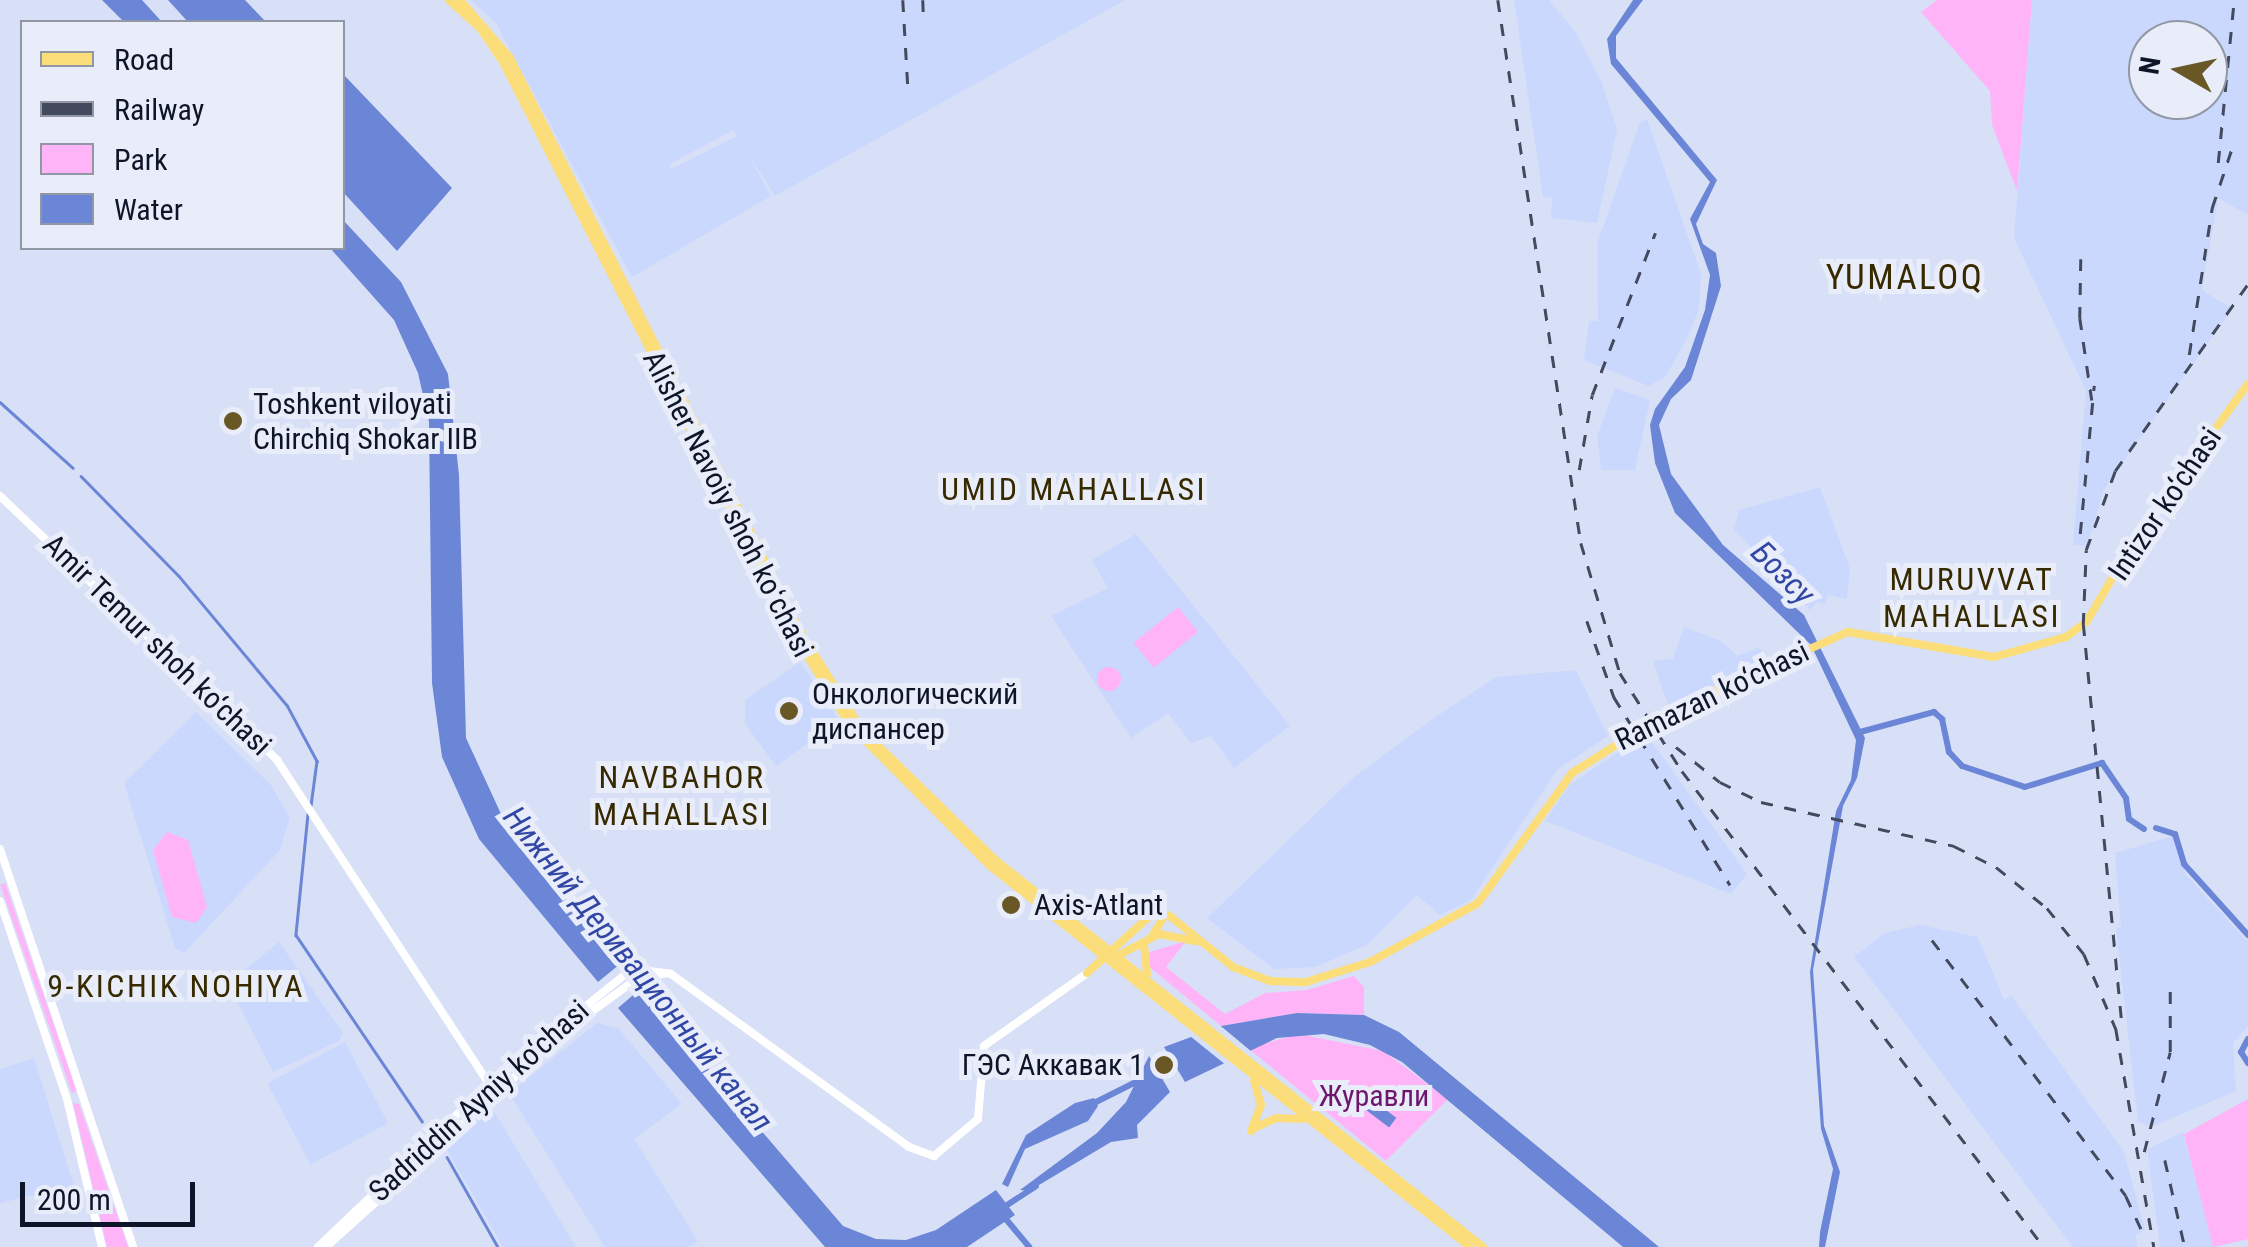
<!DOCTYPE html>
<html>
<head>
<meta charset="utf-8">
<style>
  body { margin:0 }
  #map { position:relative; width:2248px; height:1247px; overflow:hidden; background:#d8e0f7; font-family:"Roboto Condensed",sans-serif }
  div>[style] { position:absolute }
  .built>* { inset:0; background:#cad8fe; transform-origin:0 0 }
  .green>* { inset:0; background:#feb4f7; transform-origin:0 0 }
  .round { border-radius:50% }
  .water>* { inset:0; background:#6c86d7; transform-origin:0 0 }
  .pier>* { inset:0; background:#d8e0f7 }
  .stream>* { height:2.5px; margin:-1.25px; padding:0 1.25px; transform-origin:1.25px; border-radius:1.25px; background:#6c86d7 }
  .canal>* { height:6px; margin:-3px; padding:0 3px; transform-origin:3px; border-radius:3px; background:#6c86d7 }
  .secondary>* { height:8px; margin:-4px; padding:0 4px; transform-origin:4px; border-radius:4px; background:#fff }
  .primary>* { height:8px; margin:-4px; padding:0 4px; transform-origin:4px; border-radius:4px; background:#fbdd7a }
  .rail>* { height:2.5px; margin-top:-1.25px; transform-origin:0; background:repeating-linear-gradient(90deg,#434a5e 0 12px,transparent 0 24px) }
  .dots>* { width:28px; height:28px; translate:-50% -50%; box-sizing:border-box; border:5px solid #e9edf9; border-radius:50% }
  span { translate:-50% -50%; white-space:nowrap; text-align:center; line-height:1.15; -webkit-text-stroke:10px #e9edf9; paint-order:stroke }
  .poi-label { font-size:30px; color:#0f1528 }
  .left { translate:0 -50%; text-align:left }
  .right { translate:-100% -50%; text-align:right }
  .street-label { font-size:30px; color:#0f1528 }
  .park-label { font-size:30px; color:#6e166b }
  .neighbourhood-label { font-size:32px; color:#372a00; letter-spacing:2.5px }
  .water-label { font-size:32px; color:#3146a5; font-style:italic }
  .quarter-label { font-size:35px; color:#372a00; letter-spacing:2.5px }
  .legend { position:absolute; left:20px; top:20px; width:325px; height:230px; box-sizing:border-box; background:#e9edf9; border:2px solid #9297a5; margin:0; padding:12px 18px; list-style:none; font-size:30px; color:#0f1528 }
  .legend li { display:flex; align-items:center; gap:20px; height:50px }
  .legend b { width:50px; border:2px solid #9297a5 }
  .north { position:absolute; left:2128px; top:20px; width:100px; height:100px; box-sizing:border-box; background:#e9edf9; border:2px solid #9297a5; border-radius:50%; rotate:279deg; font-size:28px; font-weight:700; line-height:40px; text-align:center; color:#0f1528 }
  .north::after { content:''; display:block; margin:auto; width:35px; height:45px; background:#695725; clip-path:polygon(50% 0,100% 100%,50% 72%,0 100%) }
  .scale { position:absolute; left:20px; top:1182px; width:175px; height:45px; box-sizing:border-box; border:5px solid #0f1528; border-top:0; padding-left:12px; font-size:30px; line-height:35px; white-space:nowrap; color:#0f1528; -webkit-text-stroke:8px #e9edf9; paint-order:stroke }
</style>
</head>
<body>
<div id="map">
  <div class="built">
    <div style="clip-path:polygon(evenodd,471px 0,1125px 0,775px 196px,747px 152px,771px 196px,632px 277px,496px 23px,471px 0,733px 130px,737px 136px,671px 169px,670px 164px,733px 130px)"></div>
    <div style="clip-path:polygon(1514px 0,1549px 0,1575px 31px,1602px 83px,1617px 130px,1597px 223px,1551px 218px,1552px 198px,1543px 197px)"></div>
    <div style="clip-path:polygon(evenodd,2032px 0,2248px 0,2248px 215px,2218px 198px,2202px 290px,2232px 309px,2104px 489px,2087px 546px,2073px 545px,2086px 391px,2014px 238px,2032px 0,2148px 40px,2208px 40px,2208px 100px,2148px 100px,2148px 40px)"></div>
    <div style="clip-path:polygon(1647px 119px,1701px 274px,1699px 309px,1688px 336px,1666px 376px,1649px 386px,1584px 360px,1589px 321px,1598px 321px,1597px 244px,1640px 122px)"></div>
    <div style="clip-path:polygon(1615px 388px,1650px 400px,1635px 470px,1601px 470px,1597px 436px)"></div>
    <div style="clip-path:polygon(1820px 487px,1850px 569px,1847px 599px,1828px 595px,1825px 605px,1818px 602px,1810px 610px,1734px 529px,1739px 510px)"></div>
    <div style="clip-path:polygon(1136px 534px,1290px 726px,1234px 768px,1211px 736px,1191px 743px,1168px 713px,1131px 738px,1051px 616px,1108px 588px,1092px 560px)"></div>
    <div style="clip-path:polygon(1684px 627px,1719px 640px,1738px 656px,1759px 647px,1767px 662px,1668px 705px,1653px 661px,1673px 659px)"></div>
    <div style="clip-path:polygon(800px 662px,840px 721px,776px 766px,745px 724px,745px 700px)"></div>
    <div style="clip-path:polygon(1576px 670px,1608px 736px,1557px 770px,1471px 900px,1440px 915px,1417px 895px,1367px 945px,1315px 967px,1274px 969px,1207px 918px,1355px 776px,1434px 718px,1496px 677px)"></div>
    <div style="clip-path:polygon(196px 712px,271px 785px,290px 818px,280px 850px,184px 953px,175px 948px,124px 783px)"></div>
    <div style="clip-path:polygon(1646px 734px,1747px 874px,1731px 894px,1545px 821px,1570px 784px)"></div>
    <div style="clip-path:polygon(2173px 836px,2186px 875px,2248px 942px,2248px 1026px,2233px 1043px,2236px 1091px,2151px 1127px,2138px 1122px,2116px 929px,2121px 927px,2115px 853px)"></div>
    <div style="clip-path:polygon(1920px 925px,1978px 937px,2004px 1000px,2011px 995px,2124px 1152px,2145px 1230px,2135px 1236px,2138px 1247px,2073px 1247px,1854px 957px,1885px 933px)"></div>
    <div style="clip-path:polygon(279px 942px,343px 1033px,339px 1041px,273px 1072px,228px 984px)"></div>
    <div style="clip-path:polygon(597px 1023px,618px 1028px,682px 1104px,634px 1139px,698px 1241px,688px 1247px,605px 1247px,509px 1093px)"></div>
    <div style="left:345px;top:1042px;width:92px;height:88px;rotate:62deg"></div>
    <div style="clip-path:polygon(34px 1058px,74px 1186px,0 1203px,0 1069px)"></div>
    <div style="clip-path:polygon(489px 1103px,576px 1247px,503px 1247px,443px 1143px)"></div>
    <div style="clip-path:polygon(2183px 1132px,2213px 1247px,2160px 1247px,2147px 1149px)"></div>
  </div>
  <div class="green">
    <div style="clip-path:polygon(1937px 0,2032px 0,2017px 191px,1992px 125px,1990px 91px,1921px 12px)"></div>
    <div style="left:1178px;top:607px;width:32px;height:57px;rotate:51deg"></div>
    <div class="round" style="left:1097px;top:667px;width:24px;height:24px"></div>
    <div style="clip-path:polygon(167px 832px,188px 840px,207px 907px,196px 923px,172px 917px,153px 850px)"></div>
    <div style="left:5px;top:883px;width:220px;height:5px;rotate:71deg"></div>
    <div style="clip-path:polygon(1186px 941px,1166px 967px,1225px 1014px,1265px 993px,1307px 990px,1354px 976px,1364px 987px,1364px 1015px,1297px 1013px,1221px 1026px,1147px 965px,1150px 952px)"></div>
    <div style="clip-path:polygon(1299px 1034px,1383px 1051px,1448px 1099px,1386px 1161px,1248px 1048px)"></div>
    <div style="clip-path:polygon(2248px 1099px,2248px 1239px,2213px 1247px,2184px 1134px)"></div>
    <div style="clip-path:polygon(73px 1103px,79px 1104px,128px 1247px,107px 1247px)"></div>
  </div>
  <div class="water">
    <div style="clip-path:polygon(102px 0,142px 0,162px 22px,124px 22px)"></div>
    <div style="clip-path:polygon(168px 0,245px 0,266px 22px,188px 22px)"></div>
    <div style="clip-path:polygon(1633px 0,1643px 0,1616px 36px,1616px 58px,1717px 180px,1696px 224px,1703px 244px,1716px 253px,1721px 286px,1691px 380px,1671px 399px,1659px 425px,1671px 474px,1723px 545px,1804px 615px,1865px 738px,1857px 778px,1843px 806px,1813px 970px,1824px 1126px,1840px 1172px,1825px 1247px,1819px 1247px,1820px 1232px,1833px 1169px,1821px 1129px,1810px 972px,1836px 811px,1851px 780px,1856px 740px,1811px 645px,1675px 513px,1655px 463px,1650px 425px,1655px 409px,1685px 367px,1705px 310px,1710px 275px,1690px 219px,1710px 182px,1611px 64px,1607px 39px)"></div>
    <div style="clip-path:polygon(343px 74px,452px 188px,397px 251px,343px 192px)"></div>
    <div style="clip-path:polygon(343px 220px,401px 282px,448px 374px,459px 475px,466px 738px,508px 829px,620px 964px,598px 982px,479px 839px,442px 757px,432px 683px,429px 422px,418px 373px,394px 320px,330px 248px,342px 248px)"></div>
    <div style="clip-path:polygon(640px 989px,843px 1226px,876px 1239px,906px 1240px,936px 1230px,996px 1190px,1015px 1215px,967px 1247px,825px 1247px,618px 1008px)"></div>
    <div style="clip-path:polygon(1297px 1013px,1364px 1015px,1399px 1032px,1659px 1247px,1623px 1247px,1402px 1062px,1370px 1045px,1324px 1034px,1277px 1038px,1185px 1082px,1164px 1047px,1221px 1026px)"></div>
    <div style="clip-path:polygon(1149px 1056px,1170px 1092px,1137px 1125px,1138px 1138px,1111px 1142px,1029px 1191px,1020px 1190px,1097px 1133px,1126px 1102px)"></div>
    <div style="left:1366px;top:1095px;width:38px;height:12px;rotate:37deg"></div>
    <div style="clip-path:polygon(1094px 1098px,1098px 1106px,1088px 1121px,1025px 1149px,1008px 1187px,1002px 1184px,1026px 1135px,1075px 1103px)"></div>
  </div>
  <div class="pier">
    <div style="clip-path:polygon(1216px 1022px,1252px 1052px,1226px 1065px,1185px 1032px)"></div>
  </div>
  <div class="stream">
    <div style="left:0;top:402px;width:98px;rotate:42.1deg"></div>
    <div style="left:81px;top:476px;width:140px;rotate:45.6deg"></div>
    <div style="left:179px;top:576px;width:168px;rotate:50.1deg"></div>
    <div style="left:287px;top:705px;width:64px;rotate:61.8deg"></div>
    <div style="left:317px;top:761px;width:45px;rotate:97.6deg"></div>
    <div style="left:308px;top:814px;width:122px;rotate:95.7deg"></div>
    <div style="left:296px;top:935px;width:225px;rotate:55.9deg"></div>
    <div style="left:447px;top:1157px;width:103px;rotate:60.5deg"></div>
  </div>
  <div class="canal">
    <div style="left:1860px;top:732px;width:77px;rotate:-15.1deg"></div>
    <div style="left:1934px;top:712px;width:11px;rotate:41deg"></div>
    <div style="left:1942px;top:719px;width:34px;rotate:78deg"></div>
    <div style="left:1949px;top:752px;width:19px;rotate:47deg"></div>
    <div style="left:1962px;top:766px;width:66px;rotate:18.4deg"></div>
    <div style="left:2025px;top:787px;width:81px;rotate:-17.3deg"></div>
    <div style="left:2102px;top:763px;width:42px;rotate:55.6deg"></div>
    <div style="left:2126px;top:798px;width:21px;rotate:82deg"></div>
    <div style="left:2129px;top:819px;width:18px;rotate:34deg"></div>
    <div style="left:2156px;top:828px;width:20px;rotate:18deg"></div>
    <div style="left:2175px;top:834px;width:31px;rotate:73deg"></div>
    <div style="left:2184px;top:864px;width:96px;rotate:48deg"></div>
    <div style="left:2248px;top:1039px;width:15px;rotate:118deg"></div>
    <div style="left:2241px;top:1052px;width:13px;rotate:58deg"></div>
    <div style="left:1090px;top:1105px;width:58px;rotate:-26.6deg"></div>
    <div style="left:1004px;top:1207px;width:38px;rotate:-33deg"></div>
    <div style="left:1005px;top:1218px;width:38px;rotate:50deg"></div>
  </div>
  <div class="secondary">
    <div style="left:0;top:496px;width:383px;rotate:43.6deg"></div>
    <div style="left:277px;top:760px;width:396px;rotate:56.8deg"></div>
    <div style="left:0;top:849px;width:420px;rotate:71.5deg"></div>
    <div style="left:0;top:901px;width:209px;rotate:71.3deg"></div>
    <div style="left:67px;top:1099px;width:152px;rotate:76.7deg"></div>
    <div style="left:318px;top:1247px;width:236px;rotate:-43.6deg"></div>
    <div style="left:489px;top:1084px;width:184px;rotate:-38.8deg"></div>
    <div style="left:632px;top:969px;width:39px;rotate:7deg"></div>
    <div style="left:671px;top:974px;width:294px;rotate:36deg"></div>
    <div style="left:909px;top:1147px;width:27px;rotate:20deg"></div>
    <div style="left:934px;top:1156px;width:57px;rotate:-40.1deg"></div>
    <div style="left:978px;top:1119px;width:73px;rotate:-85.3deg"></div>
    <div style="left:984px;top:1046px;width:126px;rotate:-35.3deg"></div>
    <div style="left:326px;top:1247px;width:326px;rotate:-42deg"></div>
    <div style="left:568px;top:1029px;width:88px;rotate:-36.2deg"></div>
    <div style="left:639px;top:977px;width:24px;rotate:-7deg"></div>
  </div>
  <div class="primary">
    <div style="left:449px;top:0;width:42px;rotate:42.1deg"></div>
    <div style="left:480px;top:28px;width:41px;rotate:55.9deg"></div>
    <div style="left:503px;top:62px;width:653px;rotate:62.96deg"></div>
    <div style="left:800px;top:644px;width:95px;rotate:58.3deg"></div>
    <div style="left:850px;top:725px;width:197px;rotate:45.2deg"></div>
    <div style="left:989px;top:865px;width:614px;rotate:38.46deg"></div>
    <div style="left:460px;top:0;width:77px;rotate:49.2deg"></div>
    <div style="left:510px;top:58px;width:650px;rotate:63.12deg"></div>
    <div style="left:804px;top:638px;width:109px;rotate:57.8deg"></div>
    <div style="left:862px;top:730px;width:185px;rotate:44.3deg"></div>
    <div style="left:994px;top:859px;width:624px;rotate:38.43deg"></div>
    <div style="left:1152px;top:936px;width:26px;rotate:-58deg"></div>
    <div style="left:1144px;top:945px;width:29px;rotate:84deg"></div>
    <div style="left:1117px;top:956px;width:47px;rotate:-27.6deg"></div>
    <div style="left:1159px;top:934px;width:38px;rotate:11deg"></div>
    <div style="left:1087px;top:973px;width:91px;rotate:-42.3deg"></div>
    <div style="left:1154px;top:912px;width:18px;rotate:16deg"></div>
    <div style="left:1171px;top:917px;width:80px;rotate:38.9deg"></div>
    <div style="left:1233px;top:967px;width:40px;rotate:21deg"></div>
    <div style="left:1270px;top:981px;width:36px;rotate:2deg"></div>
    <div style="left:1306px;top:982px;width:67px;rotate:-17.4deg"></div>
    <div style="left:1370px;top:962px;width:123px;rotate:-28.6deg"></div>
    <div style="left:1478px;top:903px;width:160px;rotate:-54.1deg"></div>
    <div style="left:1572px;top:773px;width:114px;rotate:-32.4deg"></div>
    <div style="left:1668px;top:712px;width:197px;rotate:-24deg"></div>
    <div style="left:1848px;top:632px;width:148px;rotate:9.7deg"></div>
    <div style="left:1994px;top:657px;width:75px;rotate:-15.5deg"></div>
    <div style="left:2066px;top:637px;width:26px;rotate:-37deg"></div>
    <div style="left:2087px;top:621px;width:96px;rotate:-59.4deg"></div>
    <div style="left:2136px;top:538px;width:190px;rotate:-54deg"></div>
    <div style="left:1254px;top:1128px;width:24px;rotate:-24deg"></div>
    <div style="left:1276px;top:1118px;width:26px;rotate:2deg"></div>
    <div style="left:1251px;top:1131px;width:28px;rotate:-69deg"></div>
    <div style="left:1261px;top:1105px;width:25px;rotate:-106deg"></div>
  </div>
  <div class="rail">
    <div style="left:903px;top:0;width:88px;rotate:86.7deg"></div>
    <div style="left:923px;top:0;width:23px;rotate:88deg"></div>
    <div style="left:1498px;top:0;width:549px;rotate:81.31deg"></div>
    <div style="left:1581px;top:543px;width:136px;rotate:73.3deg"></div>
    <div style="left:1620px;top:673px;width:116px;rotate:57.7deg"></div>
    <div style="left:1682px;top:771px;width:598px;rotate:52.75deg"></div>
    <div style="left:2218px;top:163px;width:164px;rotate:-84.4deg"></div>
    <div style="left:2081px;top:259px;width:59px;rotate:91deg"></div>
    <div style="left:2080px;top:318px;width:83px;rotate:81.7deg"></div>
    <div style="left:2189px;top:355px;width:149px;rotate:-81.1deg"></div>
    <div style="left:2212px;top:208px;width:66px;rotate:-71.6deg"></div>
    <div style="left:1579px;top:470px;width:76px;rotate:-80.2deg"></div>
    <div style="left:1592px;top:395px;width:174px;rotate:-68.7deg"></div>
    <div style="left:2080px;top:534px;width:149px;rotate:-84.6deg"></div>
    <div style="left:1587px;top:621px;width:81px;rotate:70.4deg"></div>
    <div style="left:1614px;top:697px;width:221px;rotate:58.3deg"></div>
    <div style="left:1676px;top:747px;width:56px;rotate:38.5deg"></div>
    <div style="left:1720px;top:782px;width:46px;rotate:26deg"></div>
    <div style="left:1761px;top:802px;width:198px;rotate:12.8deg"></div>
    <div style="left:1954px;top:846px;width:47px;rotate:26.6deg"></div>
    <div style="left:1996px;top:867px;width:65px;rotate:38.8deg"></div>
    <div style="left:2047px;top:908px;width:59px;rotate:51.2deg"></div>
    <div style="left:2084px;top:954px;width:82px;rotate:66.9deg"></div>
    <div style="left:2116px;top:1029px;width:221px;rotate:80.1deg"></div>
    <div style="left:1932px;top:940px;width:321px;rotate:52.8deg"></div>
    <div style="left:2126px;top:1196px;width:41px;rotate:65.3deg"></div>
    <div style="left:2121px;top:1018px;width:395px;rotate:-95.5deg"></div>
    <div style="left:2083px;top:625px;width:75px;rotate:-87.7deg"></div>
    <div style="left:2086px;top:550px;width:84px;rotate:-69.8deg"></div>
    <div style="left:2115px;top:471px;width:229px;rotate:-54.6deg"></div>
    <div style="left:2144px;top:1152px;width:103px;rotate:-75.4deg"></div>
    <div style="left:2170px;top:1052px;width:65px;rotate:-90deg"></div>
    <div style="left:2165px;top:1160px;width:89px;rotate:77.1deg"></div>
  </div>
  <div class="dots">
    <div style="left:233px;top:421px;background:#695725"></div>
    <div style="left:789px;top:711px;background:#695725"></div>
    <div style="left:1011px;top:905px;background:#695725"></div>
    <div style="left:1164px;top:1065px;background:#695725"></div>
  </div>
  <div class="poi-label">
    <span class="left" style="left:253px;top:421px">Toshkent viloyati<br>Chirchiq Shokar IIB</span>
    <span class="left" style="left:812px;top:711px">Онкологический<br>диспансер</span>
    <span class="left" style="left:1034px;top:905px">Axis-Atlant</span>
    <span class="right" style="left:1144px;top:1065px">ГЭС Аккавак 1</span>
  </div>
  <div class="street-label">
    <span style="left:728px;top:504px;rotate:63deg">Alisher Navoiy shoh koʻchasi</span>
    <span style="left:2165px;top:504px;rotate:-56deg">Intizor ko‘chasi</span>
    <span style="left:157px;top:645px;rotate:44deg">Amir Temur shoh ko‘chasi</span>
    <span style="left:1712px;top:696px;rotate:-26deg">Ramazan ko‘chasi</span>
    <span style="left:479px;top:1101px;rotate:-42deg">Sadriddin Ayniy ko‘chasi</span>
  </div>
  <div class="park-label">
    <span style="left:1374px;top:1096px">Журавли</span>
  </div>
  <div class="neighbourhood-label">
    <span style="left:1074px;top:489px">UMID MAHALLASI</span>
    <span style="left:1972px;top:598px">MURUVVAT<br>MAHALLASI</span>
    <span style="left:682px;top:796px">NAVBAHOR<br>MAHALLASI</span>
    <span style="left:176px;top:986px">9-KICHIK NOHIYA</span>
  </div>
  <div class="water-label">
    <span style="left:1783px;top:573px;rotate:45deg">Бозсу</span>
    <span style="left:638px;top:969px;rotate:51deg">Нижний Деривационный канал</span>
  </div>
  <div class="quarter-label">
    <span style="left:1905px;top:278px">YUMALOQ</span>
  </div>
  <ul class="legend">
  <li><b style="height:12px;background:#fbdd7a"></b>Road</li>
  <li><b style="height:12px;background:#434a5e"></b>Railway</li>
  <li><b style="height:28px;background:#feb4f7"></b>Park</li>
  <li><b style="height:28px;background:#6c86d7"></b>Water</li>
  </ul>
  <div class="north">N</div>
  <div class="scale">200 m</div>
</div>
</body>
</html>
